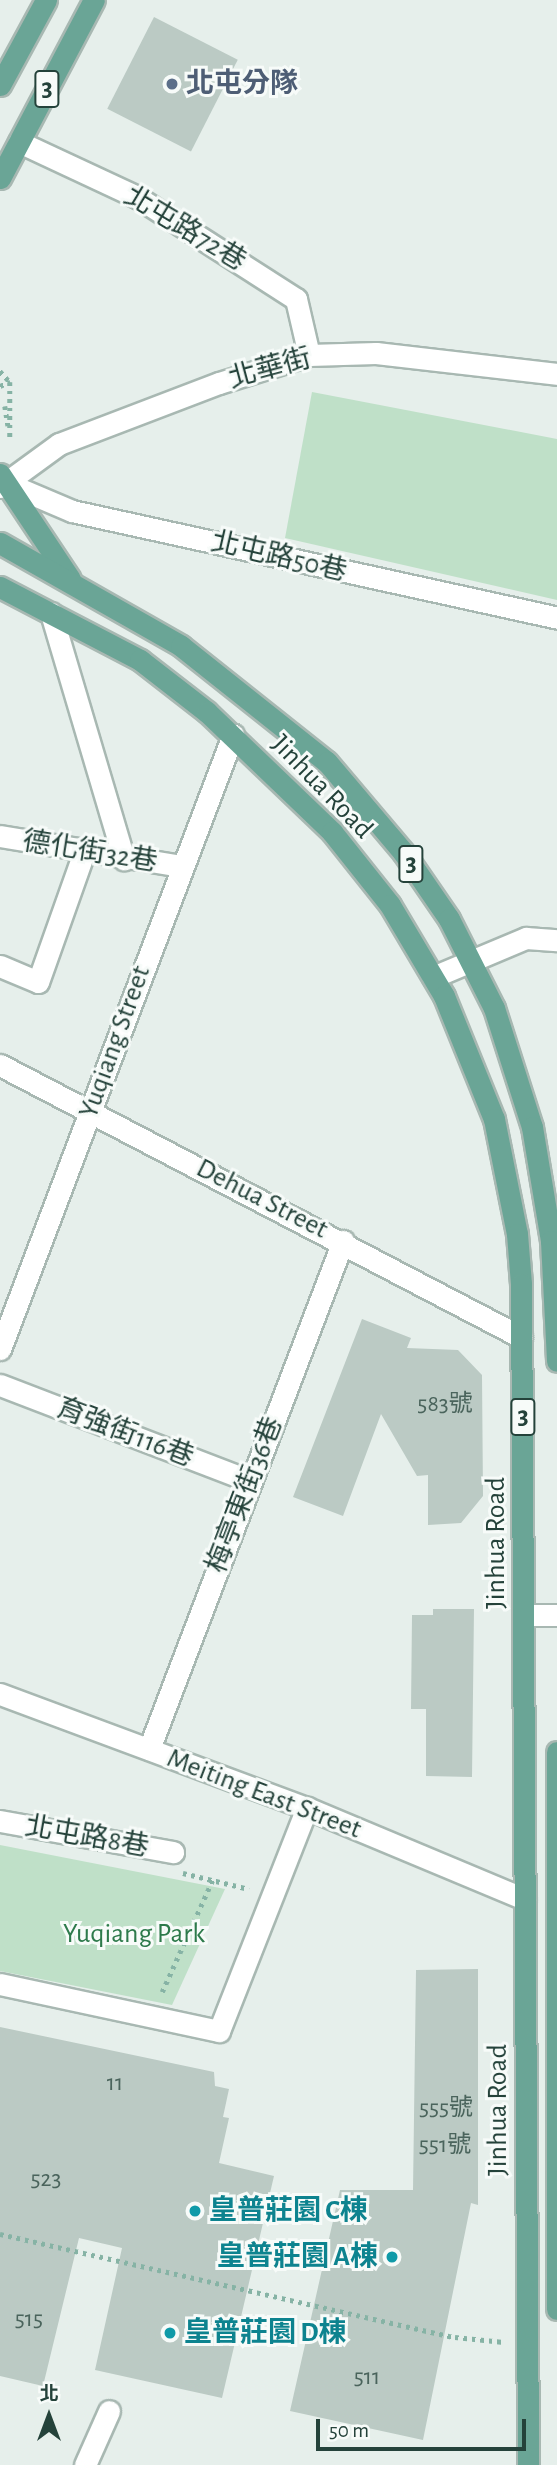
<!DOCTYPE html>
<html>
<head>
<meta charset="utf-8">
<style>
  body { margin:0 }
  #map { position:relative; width:557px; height:2465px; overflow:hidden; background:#e6efeb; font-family:"Alegreya Sans","Noto Sans TC",sans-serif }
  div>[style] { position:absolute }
  .green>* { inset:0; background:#bfe0c8 }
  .building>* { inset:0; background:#bbcac4; transform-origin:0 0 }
  .path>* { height:4.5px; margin-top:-2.25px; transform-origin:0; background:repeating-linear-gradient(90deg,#86b3a5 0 3.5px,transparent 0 8.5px) }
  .roads { filter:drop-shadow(2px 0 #a8b8b2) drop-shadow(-2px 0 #a8b8b2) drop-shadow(0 2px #a8b8b2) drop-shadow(0 -2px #a8b8b2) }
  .minor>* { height:21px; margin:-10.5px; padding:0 10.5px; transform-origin:10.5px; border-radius:10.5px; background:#fff }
  .major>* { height:21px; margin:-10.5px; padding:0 10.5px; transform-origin:10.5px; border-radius:10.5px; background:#6aa596 }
  .dots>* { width:19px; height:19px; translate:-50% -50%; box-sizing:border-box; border:4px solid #f7fbf9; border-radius:50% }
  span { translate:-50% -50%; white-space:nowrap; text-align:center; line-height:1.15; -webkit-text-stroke:6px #f7fbf9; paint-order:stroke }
  .number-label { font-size:24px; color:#4a645c }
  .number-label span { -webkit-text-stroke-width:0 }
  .shield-label span { padding:2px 5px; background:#f7fbf9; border:2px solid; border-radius:5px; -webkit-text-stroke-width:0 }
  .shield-label { font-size:26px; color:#24423a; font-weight:700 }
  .service-label { font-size:28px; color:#4e5e75; font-weight:700 }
  .left { translate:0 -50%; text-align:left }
  .street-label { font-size:28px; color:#24423a }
  .park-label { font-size:28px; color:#2d7a4b }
  .culture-label { font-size:28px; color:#0d838f; font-weight:700 }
  .right { translate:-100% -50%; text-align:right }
  .north { position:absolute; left:14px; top:2381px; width:70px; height:70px; -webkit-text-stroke:5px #f7fbf9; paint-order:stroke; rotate:0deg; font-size:19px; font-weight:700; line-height:28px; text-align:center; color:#24423a }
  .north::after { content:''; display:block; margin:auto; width:24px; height:32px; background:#24423a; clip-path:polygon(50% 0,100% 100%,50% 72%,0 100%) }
  .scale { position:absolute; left:316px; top:2419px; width:210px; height:32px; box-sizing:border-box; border:4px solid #24423a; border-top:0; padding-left:9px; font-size:21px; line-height:24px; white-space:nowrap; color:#24423a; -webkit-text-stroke:5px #f7fbf9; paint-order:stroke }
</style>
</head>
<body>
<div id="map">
  <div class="green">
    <div style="clip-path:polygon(312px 392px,557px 439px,557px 600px,285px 538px)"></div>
    <div style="clip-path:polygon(0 1845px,225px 1889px,172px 2005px,0 1971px)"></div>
  </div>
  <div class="building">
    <div style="left:154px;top:17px;width:94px;height:103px;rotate:27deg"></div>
    <div style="clip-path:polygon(362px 1319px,411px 1338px,407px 1348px,458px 1350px,482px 1375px,483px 1496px,461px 1523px,428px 1525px,428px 1475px,417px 1476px,381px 1414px,343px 1516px,293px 1497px)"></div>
    <div style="clip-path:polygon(433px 1609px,474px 1609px,472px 1777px,426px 1776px,426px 1709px,411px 1709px,412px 1615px,433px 1615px)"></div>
    <div style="clip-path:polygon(478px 1969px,478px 2205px,471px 2203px,423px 2440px,290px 2411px,340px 2190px,413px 2190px,416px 1970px)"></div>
    <div style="clip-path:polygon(0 2027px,214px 2072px,215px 2086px,229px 2089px,223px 2117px,229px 2118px,219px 2163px,274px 2176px,222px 2398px,95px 2370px,122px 2248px,79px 2238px,43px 2386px,0 2376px)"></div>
  </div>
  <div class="path">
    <div style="left:0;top:371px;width:15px;rotate:48deg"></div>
    <div style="left:10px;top:382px;width:58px;rotate:90deg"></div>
    <div style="left:0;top:386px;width:11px;rotate:-22deg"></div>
    <div style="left:5px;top:406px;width:20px;rotate:81deg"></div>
    <div style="left:183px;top:1873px;width:68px;rotate:13.6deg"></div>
    <div style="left:162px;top:1992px;width:124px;rotate:-65.7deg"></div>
    <div style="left:0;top:2234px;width:467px;rotate:12.8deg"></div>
    <div style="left:455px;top:2337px;width:49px;rotate:5.8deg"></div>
  </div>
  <div class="roads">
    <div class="minor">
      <div style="left:19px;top:142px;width:130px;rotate:25deg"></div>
      <div style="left:137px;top:197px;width:189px;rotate:32.7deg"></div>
      <div style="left:296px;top:299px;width:57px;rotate:76.9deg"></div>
      <div style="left:6px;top:483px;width:72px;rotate:23deg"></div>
      <div style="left:72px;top:511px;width:497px;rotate:12.4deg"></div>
      <div style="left:0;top:487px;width:73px;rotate:-36.1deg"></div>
      <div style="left:59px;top:444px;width:171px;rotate:-20.9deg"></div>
      <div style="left:219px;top:383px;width:94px;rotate:-17.3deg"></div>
      <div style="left:309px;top:355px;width:67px;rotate:-1.7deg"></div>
      <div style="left:376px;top:353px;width:182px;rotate:6.6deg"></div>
      <div style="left:51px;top:613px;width:257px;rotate:73.5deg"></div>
      <div style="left:0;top:836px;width:183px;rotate:9.4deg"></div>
      <div style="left:0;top:966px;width:41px;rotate:22.8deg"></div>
      <div style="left:38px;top:982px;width:138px;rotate:-70.5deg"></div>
      <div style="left:433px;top:977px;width:101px;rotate:-22.8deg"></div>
      <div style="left:526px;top:938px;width:31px;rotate:4deg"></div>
      <div style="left:0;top:1065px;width:588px;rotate:27.57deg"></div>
      <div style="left:0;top:1349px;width:657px;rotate:-69.22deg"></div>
      <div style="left:0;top:1385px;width:268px;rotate:21deg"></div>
      <div style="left:524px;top:1615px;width:33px"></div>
      <div style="left:0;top:1694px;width:327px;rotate:20.4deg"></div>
      <div style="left:307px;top:1808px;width:236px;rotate:22.7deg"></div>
      <div style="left:149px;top:1749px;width:544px;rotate:-69.1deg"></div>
      <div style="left:0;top:1821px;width:176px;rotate:10.2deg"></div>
      <div style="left:0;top:1984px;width:224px;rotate:12.1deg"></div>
      <div style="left:219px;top:2031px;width:240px;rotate:-68.5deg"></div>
      <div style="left:85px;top:2465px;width:59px;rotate:-66deg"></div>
    </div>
    <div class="major">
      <div style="left:0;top:85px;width:97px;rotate:-61.6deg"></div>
      <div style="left:0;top:178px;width:201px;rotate:-62.2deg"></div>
      <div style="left:0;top:474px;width:126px;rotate:56.3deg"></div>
      <div style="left:0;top:543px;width:208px;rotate:29.6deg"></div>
      <div style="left:181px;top:646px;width:186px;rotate:38.5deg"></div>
      <div style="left:327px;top:762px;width:118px;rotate:49.8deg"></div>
      <div style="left:403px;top:852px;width:81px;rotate:55.5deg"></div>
      <div style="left:449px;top:919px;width:100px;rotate:63.2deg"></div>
      <div style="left:494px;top:1008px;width:125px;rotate:72.3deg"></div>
      <div style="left:532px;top:1127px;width:116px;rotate:80.5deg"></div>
      <div style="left:551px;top:1241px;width:120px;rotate:87.1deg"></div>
      <div style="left:0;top:587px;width:158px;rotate:27.5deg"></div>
      <div style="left:140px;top:660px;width:85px;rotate:37.8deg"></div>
      <div style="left:207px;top:712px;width:173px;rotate:43.8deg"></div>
      <div style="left:332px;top:832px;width:93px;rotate:51.5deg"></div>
      <div style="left:390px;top:905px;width:106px;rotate:59.3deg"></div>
      <div style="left:444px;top:996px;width:133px;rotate:67.9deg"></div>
      <div style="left:494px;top:1119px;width:117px;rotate:78.7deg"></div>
      <div style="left:517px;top:1234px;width:50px;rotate:85.4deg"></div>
      <div style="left:521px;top:1284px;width:1181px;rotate:89.66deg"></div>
      <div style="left:557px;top:1752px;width:557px;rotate:90deg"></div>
    </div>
  </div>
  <div class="dots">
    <div style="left:172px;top:84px;background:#5c6f8a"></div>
    <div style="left:195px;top:2211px;background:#0f9aa8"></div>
    <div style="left:392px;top:2257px;background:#0f9aa8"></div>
    <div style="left:170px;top:2333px;background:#0f9aa8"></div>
  </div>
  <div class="number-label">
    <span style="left:445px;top:1405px">583號</span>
    <span style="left:115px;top:2084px">11</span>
    <span style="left:446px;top:2109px">555號</span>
    <span style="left:445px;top:2146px">551號</span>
    <span style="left:46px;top:2180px">523</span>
    <span style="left:29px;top:2320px">515</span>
    <span style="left:367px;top:2378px">511</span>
  </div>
  <div class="shield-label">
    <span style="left:47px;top:89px">3</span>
    <span style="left:411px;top:864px">3</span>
    <span style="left:523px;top:1417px">3</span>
  </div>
  <div class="service-label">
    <span class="left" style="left:186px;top:84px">北屯分隊</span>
  </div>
  <div class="street-label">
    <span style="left:185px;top:229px;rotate:31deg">北屯路72巷</span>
    <span style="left:270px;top:369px;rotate:-15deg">北華街</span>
    <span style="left:279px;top:557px;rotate:13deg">北屯路50巷</span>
    <span style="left:322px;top:787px;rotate:46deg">Jinhua Road</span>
    <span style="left:90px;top:852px;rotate:9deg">德化街32巷</span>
    <span style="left:115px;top:1042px;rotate:-70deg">Yuqiang Street</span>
    <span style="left:262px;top:1199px;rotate:27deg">Dehua Street</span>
    <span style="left:125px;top:1433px;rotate:21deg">育強街116巷</span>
    <span style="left:245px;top:1495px;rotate:-69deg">梅亭東街36巷</span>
    <span style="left:496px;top:1543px;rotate:-90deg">Jinhua Road</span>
    <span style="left:264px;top:1794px;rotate:21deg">Meiting East Street</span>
    <span style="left:87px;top:1837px;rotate:10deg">北屯路8巷</span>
    <span style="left:498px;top:2110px;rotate:-90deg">Jinhua Road</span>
  </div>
  <div class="park-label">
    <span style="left:134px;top:1934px">Yuqiang Park</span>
  </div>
  <div class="culture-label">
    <span class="left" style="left:209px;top:2211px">皇普莊園 C棟</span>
    <span class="right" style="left:378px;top:2257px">皇普莊園 A棟</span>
    <span class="left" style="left:184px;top:2333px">皇普莊園 D棟</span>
  </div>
  <div class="north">北</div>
  <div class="scale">50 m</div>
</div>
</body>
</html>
